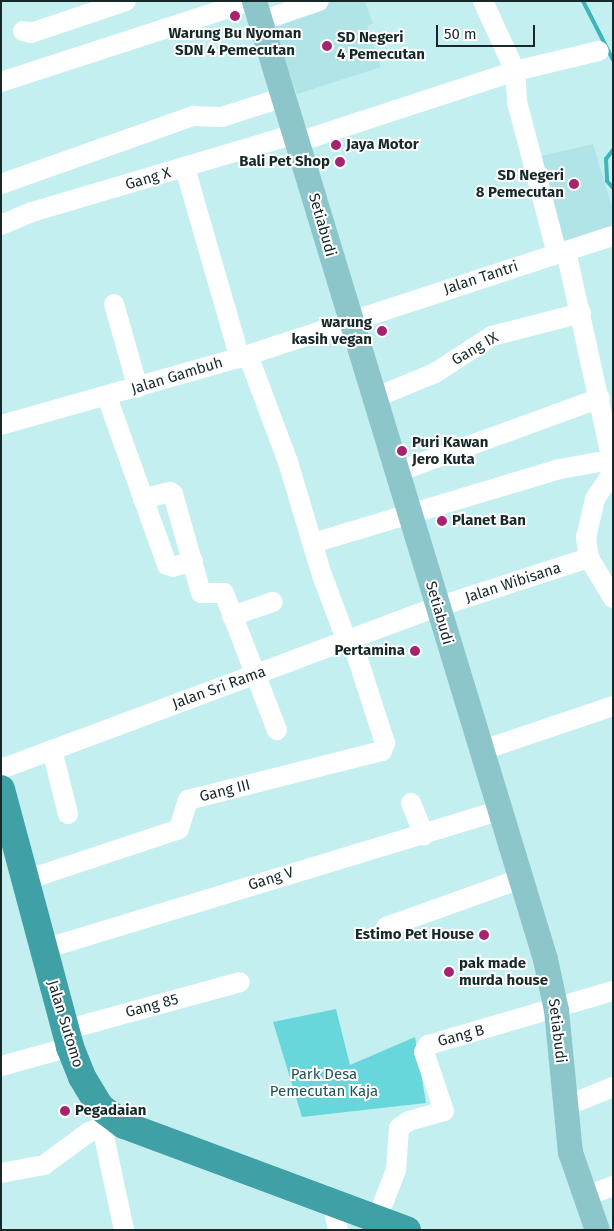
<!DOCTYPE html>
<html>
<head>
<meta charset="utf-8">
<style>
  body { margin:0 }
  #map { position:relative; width:614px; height:1231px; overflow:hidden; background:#c4eff1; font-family:"Fira Sans",sans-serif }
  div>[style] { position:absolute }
  .built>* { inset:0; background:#b0e4e7 }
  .green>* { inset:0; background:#68d7dc }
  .stream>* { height:4px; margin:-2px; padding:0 2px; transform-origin:2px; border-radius:2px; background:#3cb6bc }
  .minor>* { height:20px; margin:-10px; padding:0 10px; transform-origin:10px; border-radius:10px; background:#fff }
  .major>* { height:25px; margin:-12.5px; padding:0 12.5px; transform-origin:12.5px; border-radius:12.5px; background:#8cc6ca }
  .highway>* { height:28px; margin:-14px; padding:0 14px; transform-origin:14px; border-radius:14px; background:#3fa0a6 }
  .dots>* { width:14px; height:14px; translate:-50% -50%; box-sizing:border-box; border:2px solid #fff; border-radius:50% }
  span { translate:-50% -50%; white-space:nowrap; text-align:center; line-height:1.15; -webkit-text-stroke:4px #fff; paint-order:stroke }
  .poi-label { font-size:15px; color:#172829; font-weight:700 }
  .left { translate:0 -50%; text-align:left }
  .right { translate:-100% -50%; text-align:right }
  .street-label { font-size:15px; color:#172829 }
  .park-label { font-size:15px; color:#205355 }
  .frame { position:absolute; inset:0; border:2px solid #172829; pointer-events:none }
  .scale { position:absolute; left:436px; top:25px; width:99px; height:22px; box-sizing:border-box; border:2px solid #172829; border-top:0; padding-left:6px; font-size:15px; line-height:18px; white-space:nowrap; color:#172829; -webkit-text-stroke:4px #fff; paint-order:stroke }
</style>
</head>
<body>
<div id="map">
  <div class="built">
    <div style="clip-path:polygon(327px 1px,365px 1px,373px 24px,367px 26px,381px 67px,297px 94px,271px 21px)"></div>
    <div style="clip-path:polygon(593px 144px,613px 210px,613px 230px,561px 245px,537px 157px)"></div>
  </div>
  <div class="green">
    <div style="clip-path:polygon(336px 1009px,350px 1065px,415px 1037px,426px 1103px,302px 1117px,273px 1022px)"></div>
  </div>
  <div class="stream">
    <div style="left:583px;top:1px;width:66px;rotate:63deg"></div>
    <div style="left:613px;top:150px;width:11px;rotate:128deg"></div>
    <div style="left:606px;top:159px;width:22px;rotate:87deg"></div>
    <div style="left:607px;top:181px;width:9px;rotate:49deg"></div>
  </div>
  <div class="minor">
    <div style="left:483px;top:1px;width:77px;rotate:65.4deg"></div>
    <div style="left:515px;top:71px;width:86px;rotate:-13.4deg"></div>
    <div style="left:261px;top:21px;width:61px;rotate:-19deg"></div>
    <div style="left:23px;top:31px;width:8px;rotate:14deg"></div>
    <div style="left:31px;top:33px;width:100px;rotate:-18.6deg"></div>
    <div style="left:1px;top:82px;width:262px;rotate:-18deg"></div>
    <div style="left:298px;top:142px;width:228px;rotate:-18.1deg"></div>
    <div style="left:515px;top:71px;width:31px;rotate:86deg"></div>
    <div style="left:517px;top:102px;width:156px;rotate:75.2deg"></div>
    <div style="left:185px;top:168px;width:198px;rotate:73.9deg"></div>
    <div style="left:1px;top:184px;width:204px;rotate:-19.5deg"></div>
    <div style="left:193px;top:116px;width:29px;rotate:2deg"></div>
    <div style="left:222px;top:117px;width:65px;rotate:-17.9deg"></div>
    <div style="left:1px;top:225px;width:34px;rotate:-23deg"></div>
    <div style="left:32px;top:212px;width:274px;rotate:-16.5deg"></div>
    <div style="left:566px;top:251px;width:219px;rotate:77.6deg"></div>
    <div style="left:114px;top:304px;width:87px;rotate:74.1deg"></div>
    <div style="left:248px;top:355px;width:114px;rotate:69.5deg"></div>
    <div style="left:288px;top:462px;width:118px;rotate:73.3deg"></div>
    <div style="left:322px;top:575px;width:72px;rotate:69.5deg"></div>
    <div style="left:107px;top:397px;width:178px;rotate:70.3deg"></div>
    <div style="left:167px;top:565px;width:6px;rotate:18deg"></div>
    <div style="left:173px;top:567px;width:21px;rotate:-17deg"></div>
    <div style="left:374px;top:398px;width:66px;rotate:-22.3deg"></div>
    <div style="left:435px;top:373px;width:68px;rotate:-33deg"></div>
    <div style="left:492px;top:336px;width:92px;rotate:-14.5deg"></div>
    <div style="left:1px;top:425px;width:257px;rotate:-15.8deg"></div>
    <div style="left:248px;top:355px;width:384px;rotate:-18.1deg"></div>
    <div style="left:397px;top:472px;width:216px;rotate:-20deg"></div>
    <div style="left:613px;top:472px;width:32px;rotate:124deg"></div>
    <div style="left:595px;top:499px;width:39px;rotate:103deg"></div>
    <div style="left:586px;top:537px;width:21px;rotate:82deg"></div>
    <div style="left:589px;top:558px;width:47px;rotate:59deg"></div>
    <div style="left:143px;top:499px;width:28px;rotate:-15deg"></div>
    <div style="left:170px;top:492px;width:4px;rotate:34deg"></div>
    <div style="left:173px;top:494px;width:103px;rotate:74.2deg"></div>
    <div style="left:201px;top:593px;width:23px"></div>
    <div style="left:224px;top:593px;width:147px;rotate:68.9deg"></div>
    <div style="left:313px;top:543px;width:258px;rotate:-16.7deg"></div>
    <div style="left:560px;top:469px;width:52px;rotate:-10deg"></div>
    <div style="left:232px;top:616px;width:43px;rotate:-18.9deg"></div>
    <div style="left:52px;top:750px;width:66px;rotate:76deg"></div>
    <div style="left:480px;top:751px;width:140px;rotate:-18.7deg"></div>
    <div style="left:1px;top:769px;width:465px;rotate:-20.4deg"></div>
    <div style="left:437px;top:607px;width:160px;rotate:-17.9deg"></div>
    <div style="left:411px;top:803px;width:35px;rotate:68deg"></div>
    <div style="left:26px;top:880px;width:161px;rotate:-18.4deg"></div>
    <div style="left:179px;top:829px;width:30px;rotate:-73deg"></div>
    <div style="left:188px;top:800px;width:200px;rotate:-14.2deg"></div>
    <div style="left:382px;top:751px;width:9px;rotate:-69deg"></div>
    <div style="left:385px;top:743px;width:107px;rotate:-107.9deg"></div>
    <div style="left:386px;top:927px;width:142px;rotate:-19.7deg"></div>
    <div style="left:44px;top:949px;width:475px;rotate:-16.9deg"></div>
    <div style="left:65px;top:1030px;width:181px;rotate:-15.3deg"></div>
    <div style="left:1px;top:1066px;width:72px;rotate:-15.4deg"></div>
    <div style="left:566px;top:1106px;width:51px;rotate:-22deg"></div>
    <div style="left:113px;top:1119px;width:14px;rotate:144deg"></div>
    <div style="left:102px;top:1127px;width:105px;rotate:77.9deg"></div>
    <div style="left:1px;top:1173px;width:44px;rotate:-10.5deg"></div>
    <div style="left:44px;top:1165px;width:56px;rotate:-36.3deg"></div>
    <div style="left:89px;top:1132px;width:14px;rotate:-21deg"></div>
    <div style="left:584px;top:1197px;width:31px;rotate:-21deg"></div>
    <div style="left:332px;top:1203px;width:28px;rotate:77deg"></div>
    <div style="left:377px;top:1219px;width:53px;rotate:-68.8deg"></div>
    <div style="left:396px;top:1170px;width:42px;rotate:-85.9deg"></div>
    <div style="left:399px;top:1128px;width:12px;rotate:-35deg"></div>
    <div style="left:409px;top:1121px;width:36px;rotate:-16deg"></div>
    <div style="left:444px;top:1111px;width:62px;rotate:-108.7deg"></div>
    <div style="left:424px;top:1052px;width:8px;rotate:-60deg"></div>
    <div style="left:428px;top:1045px;width:193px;rotate:-16.3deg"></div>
  </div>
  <div class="major">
    <div style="left:254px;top:1px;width:1001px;rotate:73.1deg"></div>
    <div style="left:545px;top:959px;width:52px;rotate:77.8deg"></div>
    <div style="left:556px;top:1010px;width:143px;rotate:84.4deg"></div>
    <div style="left:570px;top:1152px;width:83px;rotate:70.9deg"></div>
  </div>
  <div class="highway">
    <div style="left:1px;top:789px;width:267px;rotate:75deg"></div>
    <div style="left:70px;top:1047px;width:32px;rotate:68deg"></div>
    <div style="left:82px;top:1077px;width:35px;rotate:59deg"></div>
    <div style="left:100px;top:1107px;width:30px;rotate:37deg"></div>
    <div style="left:124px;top:1125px;width:302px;rotate:20.4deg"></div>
  </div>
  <div class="dots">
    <div style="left:235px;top:16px;background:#a62370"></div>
    <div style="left:327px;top:46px;background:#a62370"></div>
    <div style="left:336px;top:145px;background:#a62370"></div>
    <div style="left:340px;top:162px;background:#a62370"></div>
    <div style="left:574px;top:184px;background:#a62370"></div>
    <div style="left:382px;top:331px;background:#a62370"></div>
    <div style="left:402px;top:451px;background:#a62370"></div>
    <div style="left:442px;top:521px;background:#a62370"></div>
    <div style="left:415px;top:651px;background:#a62370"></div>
    <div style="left:484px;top:935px;background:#a62370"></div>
    <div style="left:449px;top:972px;background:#a62370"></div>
    <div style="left:65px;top:1111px;background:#a62370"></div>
  </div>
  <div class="poi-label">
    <span style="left:235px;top:42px">Warung Bu Nyoman<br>SDN 4 Pemecutan</span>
    <span class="left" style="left:337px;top:46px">SD Negeri<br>4 Pemecutan</span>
    <span class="left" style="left:346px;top:145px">Jaya Motor</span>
    <span class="right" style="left:330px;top:162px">Bali Pet Shop</span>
    <span class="right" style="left:564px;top:184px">SD Negeri<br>8 Pemecutan</span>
    <span class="right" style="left:372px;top:331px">warung<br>kasih vegan</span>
    <span class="left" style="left:412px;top:451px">Puri Kawan<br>Jero Kuta</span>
    <span class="left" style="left:452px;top:521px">Planet Ban</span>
    <span class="right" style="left:405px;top:651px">Pertamina</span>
    <span class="right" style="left:474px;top:935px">Estimo Pet House</span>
    <span class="left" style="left:459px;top:972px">pak made<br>murda house</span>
    <span class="left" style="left:75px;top:1111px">Pegadaian</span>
  </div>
  <div class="street-label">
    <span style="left:148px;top:179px;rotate:-16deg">Gang X</span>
    <span style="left:322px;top:225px;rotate:74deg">Setiabudi</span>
    <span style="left:481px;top:278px;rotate:-18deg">Jalan Tantri</span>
    <span style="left:475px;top:349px;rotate:-30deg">Gang IX</span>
    <span style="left:177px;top:376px;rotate:-17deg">Jalan Gambuh</span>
    <span style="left:513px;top:583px;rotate:-18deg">Jalan Wibisana</span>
    <span style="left:439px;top:613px;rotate:74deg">Setiabudi</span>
    <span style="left:219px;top:688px;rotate:-20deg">Jalan Sri Rama</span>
    <span style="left:225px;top:791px;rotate:-14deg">Gang III</span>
    <span style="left:271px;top:879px;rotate:-17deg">Gang V</span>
    <span style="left:152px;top:1006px;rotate:-15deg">Gang 85</span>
    <span style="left:65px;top:1024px;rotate:73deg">Jalan Sutomo</span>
    <span style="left:557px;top:1031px;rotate:83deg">Setiabudi</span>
    <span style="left:461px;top:1036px;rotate:-15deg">Gang B</span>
  </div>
  <div class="park-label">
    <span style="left:324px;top:1083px">Park Desa<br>Pemecutan Kaja</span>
  </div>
  <div class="frame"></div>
  <div class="scale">50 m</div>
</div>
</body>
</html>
